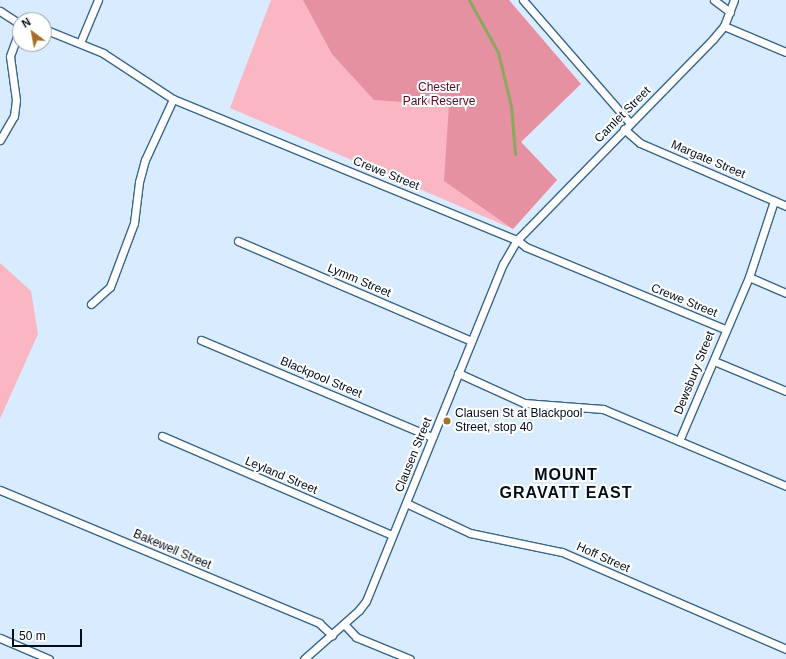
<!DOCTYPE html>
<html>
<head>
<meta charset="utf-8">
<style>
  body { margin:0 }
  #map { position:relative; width:786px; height:659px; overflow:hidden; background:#d9ecff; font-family:Arial,sans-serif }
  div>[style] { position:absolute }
  .green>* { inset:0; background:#fab6c2 }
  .forest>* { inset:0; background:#e691a1 }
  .stream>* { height:3px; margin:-1.5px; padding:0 1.5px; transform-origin:1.5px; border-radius:1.5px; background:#8aa85f }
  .roads { filter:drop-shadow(1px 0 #39658d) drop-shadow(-1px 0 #39658d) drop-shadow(0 1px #39658d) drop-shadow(0 -1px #39658d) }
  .minor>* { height:7px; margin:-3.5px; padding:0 3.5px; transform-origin:3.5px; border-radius:3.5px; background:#fff }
  .dots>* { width:11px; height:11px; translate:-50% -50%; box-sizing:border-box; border:2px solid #fff; border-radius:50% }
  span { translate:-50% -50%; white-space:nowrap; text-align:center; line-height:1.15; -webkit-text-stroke:4px #fff; paint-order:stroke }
  .park-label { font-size:12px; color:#570b25 }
  .street-label { font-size:12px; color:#000d1c }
  .poi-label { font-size:12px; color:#000d1c }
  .left { translate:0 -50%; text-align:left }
  .district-label { font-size:16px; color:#000d1c; font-weight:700; letter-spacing:1px }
  .north { position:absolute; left:12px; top:12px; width:40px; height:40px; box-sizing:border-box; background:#fff; border:1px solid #999ea4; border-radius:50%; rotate:328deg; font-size:11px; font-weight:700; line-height:16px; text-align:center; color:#000d1c }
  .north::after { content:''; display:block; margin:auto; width:14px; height:18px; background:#a76f2c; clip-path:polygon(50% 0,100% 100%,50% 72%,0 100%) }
  .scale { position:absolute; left:12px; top:629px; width:70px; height:18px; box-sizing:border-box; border:2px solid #000d1c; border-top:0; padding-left:5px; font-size:12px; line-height:14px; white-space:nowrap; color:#000d1c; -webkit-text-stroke:3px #fff; paint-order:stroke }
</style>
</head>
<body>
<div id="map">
  <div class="green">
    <div style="clip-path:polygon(271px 0,500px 0,545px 108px,521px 142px,557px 180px,513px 229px,230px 108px)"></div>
    <div style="clip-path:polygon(0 263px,31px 291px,38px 334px,0 419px)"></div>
  </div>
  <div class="forest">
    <div style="clip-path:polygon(303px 0,509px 0,581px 84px,521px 142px,557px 180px,513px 229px,444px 181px,449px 105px,374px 100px,332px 54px)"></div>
  </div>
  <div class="stream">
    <div style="left:469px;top:0;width:60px;rotate:60.9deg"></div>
    <div style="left:498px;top:52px;width:56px;rotate:76.5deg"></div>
    <div style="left:511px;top:106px;width:48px;rotate:85.2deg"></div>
  </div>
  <div class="roads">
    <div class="minor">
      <div style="left:523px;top:0;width:163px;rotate:49deg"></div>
      <div style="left:714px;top:0;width:20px;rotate:37deg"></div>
      <div style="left:0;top:11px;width:24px;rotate:33deg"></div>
      <div style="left:724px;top:26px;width:67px;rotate:22.8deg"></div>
      <div style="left:44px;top:29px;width:64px;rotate:22.1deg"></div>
      <div style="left:103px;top:53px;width:84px;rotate:33.3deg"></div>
      <div style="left:173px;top:99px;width:372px;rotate:22.3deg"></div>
      <div style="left:517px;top:240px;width:11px;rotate:38deg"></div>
      <div style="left:526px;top:247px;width:215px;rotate:22.4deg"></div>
      <div style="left:80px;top:43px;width:47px;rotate:-67.3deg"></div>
      <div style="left:624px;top:129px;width:21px;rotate:41deg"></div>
      <div style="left:640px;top:143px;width:159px;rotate:23.3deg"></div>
      <div style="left:0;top:140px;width:28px;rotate:-60deg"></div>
      <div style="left:14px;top:116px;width:16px;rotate:-83deg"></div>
      <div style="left:16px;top:100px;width:44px;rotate:-97.8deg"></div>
      <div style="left:10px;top:56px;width:30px;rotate:-70deg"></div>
      <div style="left:238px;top:241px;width:254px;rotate:23.2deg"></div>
      <div style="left:749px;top:277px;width:40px;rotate:23.4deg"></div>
      <div style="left:91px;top:304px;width:25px;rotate:-42deg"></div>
      <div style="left:110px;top:287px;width:68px;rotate:-69.4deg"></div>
      <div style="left:134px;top:223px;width:41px;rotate:-83deg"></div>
      <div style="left:139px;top:182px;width:23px;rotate:-75deg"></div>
      <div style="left:145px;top:160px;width:67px;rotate:-65.3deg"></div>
      <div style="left:201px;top:340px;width:251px;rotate:22.8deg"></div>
      <div style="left:714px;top:361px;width:78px;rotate:22.6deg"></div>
      <div style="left:458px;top:373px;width:72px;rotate:24.4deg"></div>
      <div style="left:524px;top:403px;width:79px;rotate:4.3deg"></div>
      <div style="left:603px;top:409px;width:199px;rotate:22.8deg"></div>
      <div style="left:162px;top:436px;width:250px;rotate:23.3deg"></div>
      <div style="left:679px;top:441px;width:178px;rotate:-66.9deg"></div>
      <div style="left:749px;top:277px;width:80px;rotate:-71.8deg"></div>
      <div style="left:0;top:490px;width:346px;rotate:22.6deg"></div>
      <div style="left:319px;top:623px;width:18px;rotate:43deg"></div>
      <div style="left:406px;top:503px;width:71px;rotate:25.1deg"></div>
      <div style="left:470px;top:533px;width:94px;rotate:11.7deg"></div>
      <div style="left:562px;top:552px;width:244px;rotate:23.4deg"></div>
      <div style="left:344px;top:624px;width:18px;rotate:47deg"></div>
      <div style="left:356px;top:637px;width:58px;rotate:22.2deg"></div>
      <div style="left:0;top:638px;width:53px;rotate:23.2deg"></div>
      <div style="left:304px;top:659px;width:74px;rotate:-41.7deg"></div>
      <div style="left:359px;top:610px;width:11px;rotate:-52deg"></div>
      <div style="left:366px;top:601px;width:364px;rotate:-67.9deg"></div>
      <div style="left:503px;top:264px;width:28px;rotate:-60deg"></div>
      <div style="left:517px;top:240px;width:281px;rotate:-45.7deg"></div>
      <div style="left:713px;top:39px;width:17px;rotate:-50deg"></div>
      <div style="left:724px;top:26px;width:28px;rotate:-69deg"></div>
    </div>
  </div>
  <div class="dots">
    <div style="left:447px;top:421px;background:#a76f2c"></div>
  </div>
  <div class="park-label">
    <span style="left:439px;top:95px">Chester<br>Park Reserve</span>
  </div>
  <div class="street-label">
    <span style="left:623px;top:115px;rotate:-45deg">Camlet Street</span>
    <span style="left:708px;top:160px;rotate:23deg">Margate Street</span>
    <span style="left:386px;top:174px;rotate:22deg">Crewe Street</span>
    <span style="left:359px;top:281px;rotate:23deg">Lymm Street</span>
    <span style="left:684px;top:301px;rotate:22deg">Crewe Street</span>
    <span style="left:695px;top:373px;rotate:-68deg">Dewsbury Street</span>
    <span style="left:321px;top:378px;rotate:23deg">Blackpool Street</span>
    <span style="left:414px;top:455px;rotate:-68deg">Clausen Street</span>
    <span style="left:281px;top:476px;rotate:23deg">Leyland Street</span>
    <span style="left:172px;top:550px;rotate:23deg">Bakewell Street</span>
    <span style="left:603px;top:558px;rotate:24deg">Hoff Street</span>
  </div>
  <div class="poi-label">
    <span class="left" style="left:455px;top:421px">Clausen St at Blackpool<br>Street, stop 40</span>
  </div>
  <div class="district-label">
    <span style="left:566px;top:484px">MOUNT<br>GRAVATT EAST</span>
  </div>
  <div class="north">N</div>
  <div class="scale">50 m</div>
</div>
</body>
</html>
